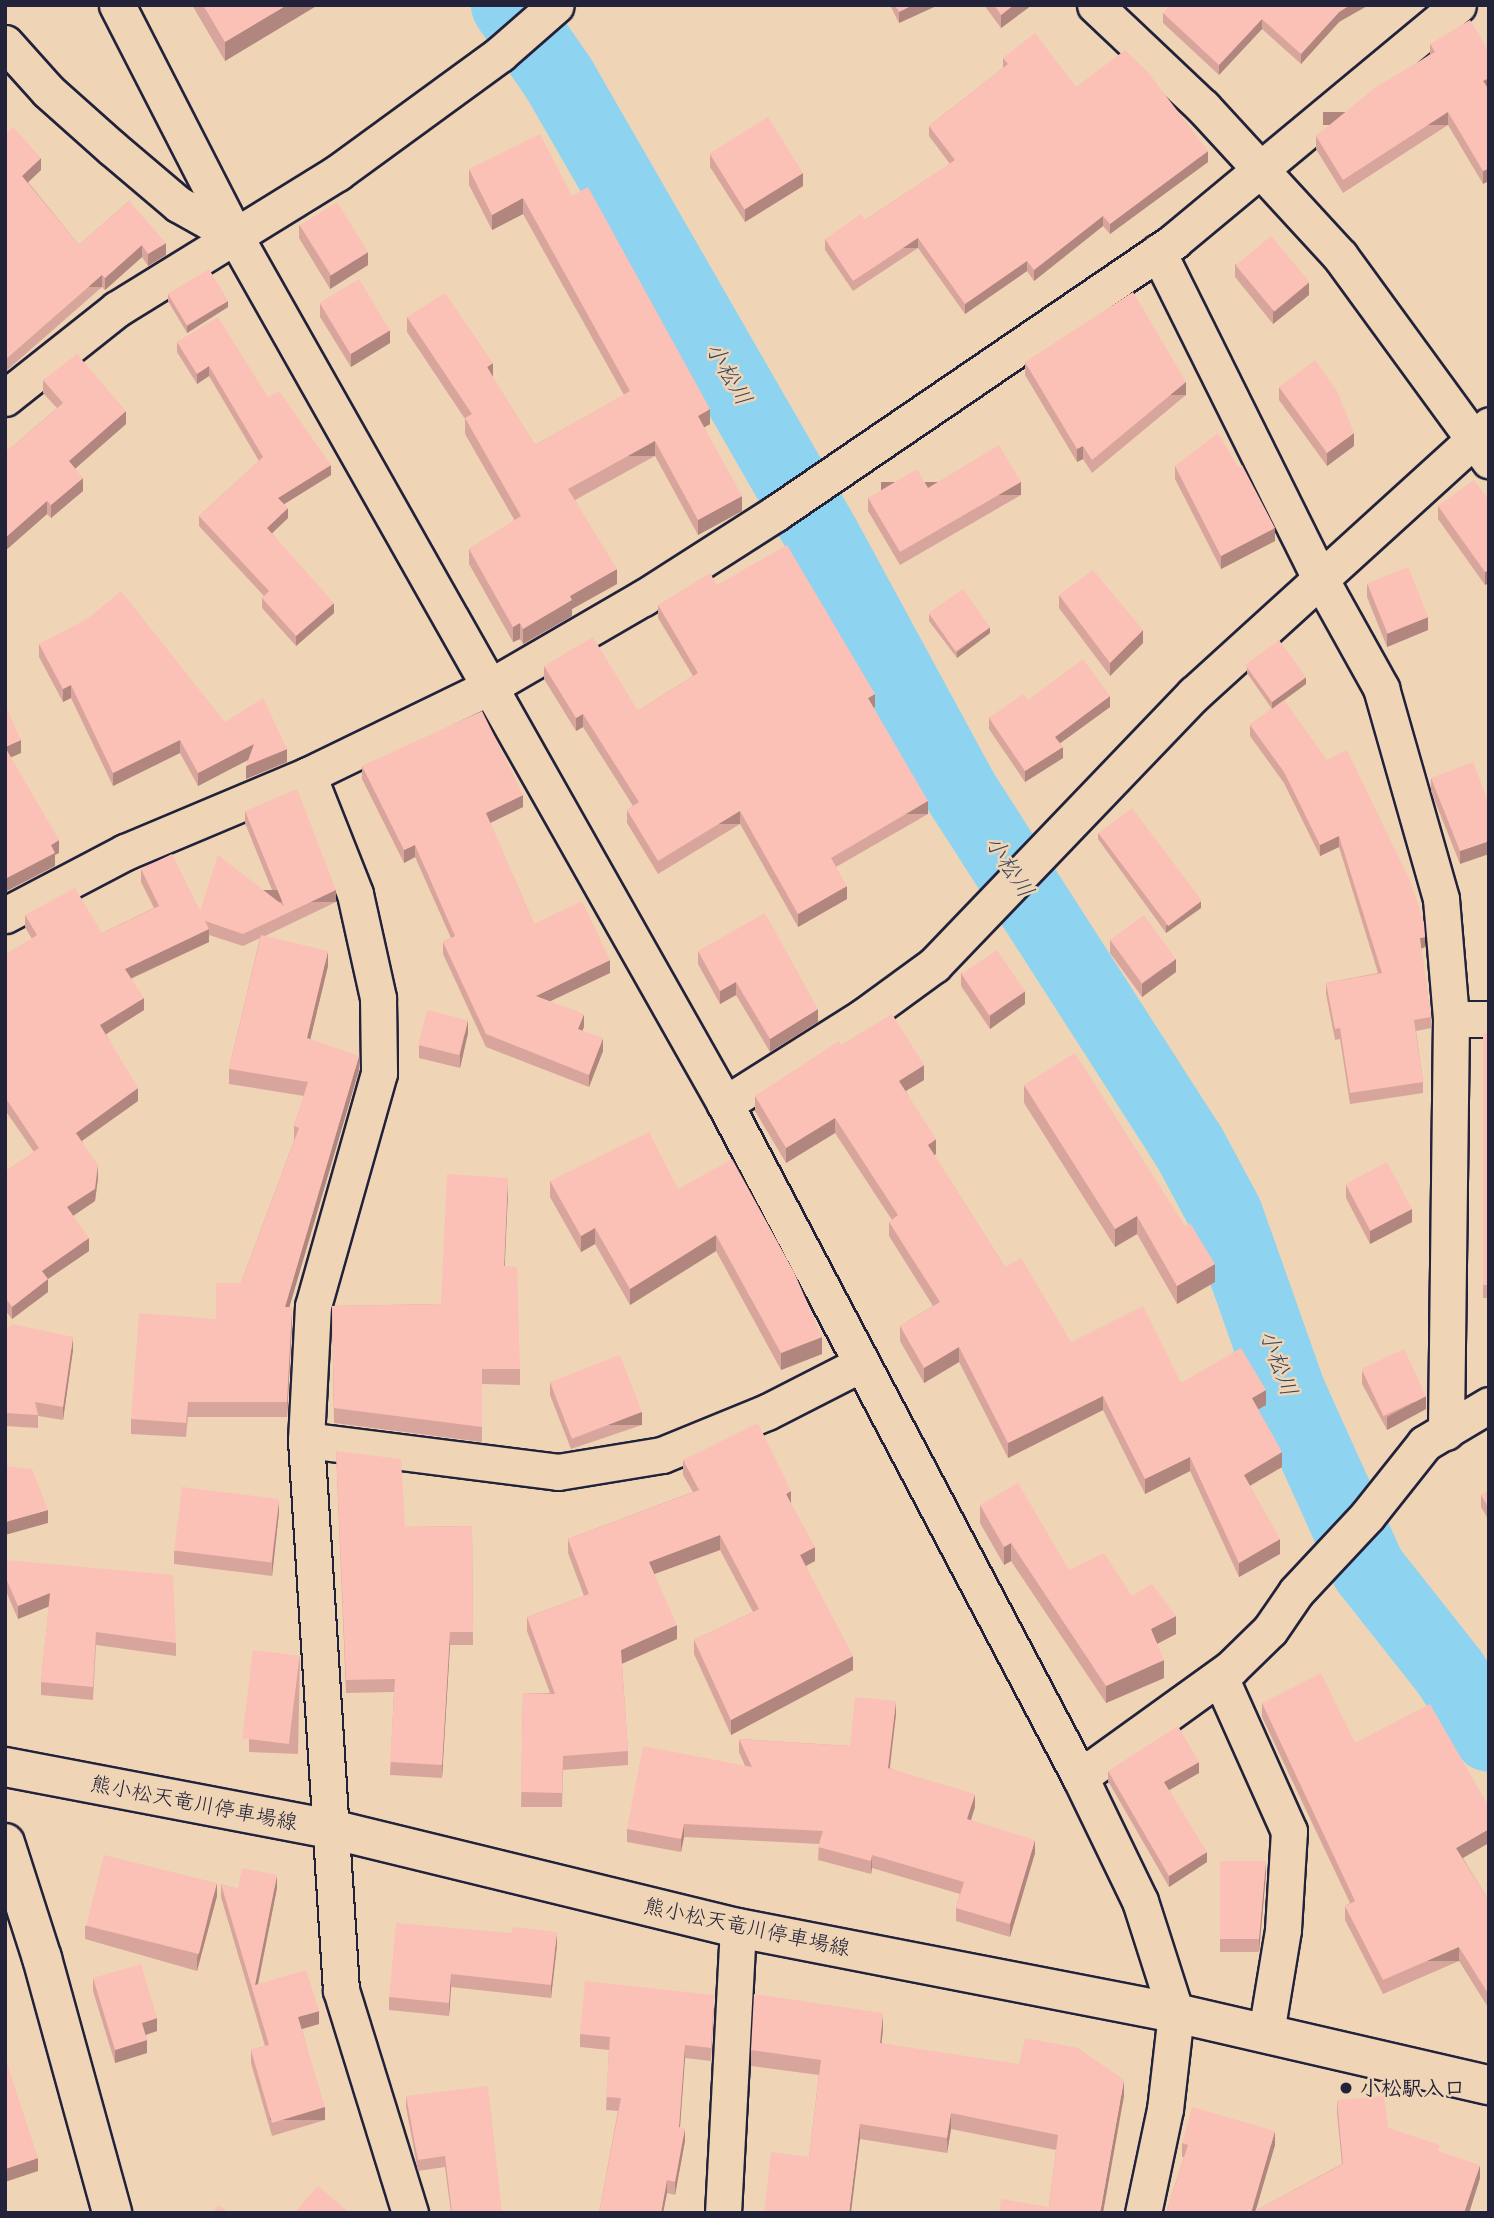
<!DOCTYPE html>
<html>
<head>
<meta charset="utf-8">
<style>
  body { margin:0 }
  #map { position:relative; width:1494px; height:2218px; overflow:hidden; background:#efd5b6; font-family:"Comic Neue","Klee One",sans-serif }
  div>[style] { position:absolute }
  .river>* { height:75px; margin:-37.5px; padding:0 37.5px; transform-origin:37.5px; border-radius:37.5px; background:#8ed3ef }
  .roads { filter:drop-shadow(2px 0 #22223b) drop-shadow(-2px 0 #22223b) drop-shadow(0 2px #22223b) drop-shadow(0 -2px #22223b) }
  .minor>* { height:35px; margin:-17.5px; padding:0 17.5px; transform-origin:17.5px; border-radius:17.5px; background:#efd5b6 }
  .tertiary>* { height:38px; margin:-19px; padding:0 19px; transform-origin:19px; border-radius:19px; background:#efd5b6 }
  .secondary>* { height:38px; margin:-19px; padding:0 19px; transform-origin:19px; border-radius:19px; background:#efd5b6 }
  .wall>* { inset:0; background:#d8a59d; transform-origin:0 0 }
  .shaded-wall>* { inset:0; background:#b0867f; transform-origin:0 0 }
  .building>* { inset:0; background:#fbc0b6; transform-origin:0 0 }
  .dots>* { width:19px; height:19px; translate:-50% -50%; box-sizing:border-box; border:4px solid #efd5b6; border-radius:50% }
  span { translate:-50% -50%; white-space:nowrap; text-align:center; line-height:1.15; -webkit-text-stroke:5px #efd5b6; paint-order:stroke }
  .street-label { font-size:21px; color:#22223b }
  .poi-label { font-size:21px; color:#22223b; font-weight:700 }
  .left { translate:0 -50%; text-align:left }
  .water-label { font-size:23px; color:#38455f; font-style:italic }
  .frame { position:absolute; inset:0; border:7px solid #22223b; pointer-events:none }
</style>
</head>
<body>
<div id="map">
  <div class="river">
    <div style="left:508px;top:5px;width:90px;rotate:55.4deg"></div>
    <div style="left:559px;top:79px;width:527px;rotate:60.08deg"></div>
    <div style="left:822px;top:536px;width:291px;rotate:61.5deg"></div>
    <div style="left:961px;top:792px;width:420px;rotate:57.3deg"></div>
    <div style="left:1188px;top:1145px;width:78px;rotate:61.8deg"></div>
    <div style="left:1225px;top:1214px;width:189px;rotate:70.5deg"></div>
    <div style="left:1288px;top:1392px;width:194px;rotate:65.7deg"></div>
    <div style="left:1368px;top:1569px;width:132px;rotate:51.7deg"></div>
    <div style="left:1450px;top:1673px;width:72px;rotate:57.4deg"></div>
  </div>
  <div class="roads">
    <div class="minor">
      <div style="left:117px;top:5px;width:259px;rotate:62.9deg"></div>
      <div style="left:235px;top:236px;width:997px;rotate:60.55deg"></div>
      <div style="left:725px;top:1104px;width:761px;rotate:62.19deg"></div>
      <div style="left:1080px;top:1777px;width:138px;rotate:64.2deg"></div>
      <div style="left:1140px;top:1901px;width:118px;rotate:72.2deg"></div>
      <div style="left:1176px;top:2013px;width:97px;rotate:96.5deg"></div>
      <div style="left:1165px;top:2109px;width:106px;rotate:101.9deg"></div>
      <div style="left:1095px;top:5px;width:149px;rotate:43.4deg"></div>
      <div style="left:1203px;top:107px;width:202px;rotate:47.4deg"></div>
      <div style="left:1340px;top:256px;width:253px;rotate:53.9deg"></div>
      <div style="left:5px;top:43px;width:64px;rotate:48.1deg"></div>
      <div style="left:48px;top:91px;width:86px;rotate:41.7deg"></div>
      <div style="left:112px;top:148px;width:87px;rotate:40.3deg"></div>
      <div style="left:178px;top:204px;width:65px;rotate:29.3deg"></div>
      <div style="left:1158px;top:252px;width:366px;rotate:63.6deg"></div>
      <div style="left:1321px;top:580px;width:124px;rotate:60.9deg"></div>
      <div style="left:1381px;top:688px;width:219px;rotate:74.1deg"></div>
      <div style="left:1441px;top:899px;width:120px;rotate:85.2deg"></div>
      <div style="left:1451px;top:1019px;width:413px;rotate:90.7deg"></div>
      <div style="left:5px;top:398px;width:143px;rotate:-38.5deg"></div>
      <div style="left:117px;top:309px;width:259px;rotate:-31.7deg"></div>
      <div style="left:337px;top:173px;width:202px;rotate:-36.1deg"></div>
      <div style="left:500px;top:54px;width:74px;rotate:-41.2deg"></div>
      <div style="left:308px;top:775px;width:128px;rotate:68.4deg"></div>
      <div style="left:355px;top:894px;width:107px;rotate:77.5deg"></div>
      <div style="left:378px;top:998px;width:75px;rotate:89.2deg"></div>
      <div style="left:379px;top:1073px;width:242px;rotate:105.8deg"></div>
      <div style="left:313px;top:1306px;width:134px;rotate:93deg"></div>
      <div style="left:306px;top:1440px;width:551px;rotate:86.36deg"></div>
      <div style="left:341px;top:1990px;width:233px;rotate:72.8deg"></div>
      <div style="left:5px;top:915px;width:136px;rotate:-27.7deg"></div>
      <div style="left:125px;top:852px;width:199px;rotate:-22.8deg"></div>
      <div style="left:308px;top:775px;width:203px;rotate:-25.9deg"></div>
      <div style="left:491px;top:686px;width:176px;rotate:-30.1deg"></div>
      <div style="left:643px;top:598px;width:158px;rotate:-32.6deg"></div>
      <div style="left:776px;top:513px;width:482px;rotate:-34.3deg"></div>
      <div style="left:1174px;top:241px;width:369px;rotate:-39.7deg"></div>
      <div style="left:1451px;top:1019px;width:38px"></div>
      <div style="left:725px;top:1104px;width:165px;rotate:-32.3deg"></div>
      <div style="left:864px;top:1016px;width:87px;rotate:-36.1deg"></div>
      <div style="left:934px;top:965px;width:376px;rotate:-46.2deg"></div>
      <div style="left:1194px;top:694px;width:399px;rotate:-42.3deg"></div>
      <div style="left:306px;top:1440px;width:254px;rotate:7.2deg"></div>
      <div style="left:558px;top:1472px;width:105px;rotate:-9.3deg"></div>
      <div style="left:662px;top:1455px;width:113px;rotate:-22.3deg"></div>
      <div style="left:767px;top:1412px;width:106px;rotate:-27.1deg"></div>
      <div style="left:1220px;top:1677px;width:169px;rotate:65.9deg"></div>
      <div style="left:1289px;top:1831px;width:99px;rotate:93.5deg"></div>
      <div style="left:1283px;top:1930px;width:104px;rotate:99.4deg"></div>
      <div style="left:1080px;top:1777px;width:186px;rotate:-35.8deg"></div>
      <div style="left:1231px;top:1668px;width:54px;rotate:-44.3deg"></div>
      <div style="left:1270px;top:1630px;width:46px;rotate:-55.6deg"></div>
      <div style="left:1296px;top:1592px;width:104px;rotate:-46.9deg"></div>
      <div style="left:1367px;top:1516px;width:93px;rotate:-51.5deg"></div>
      <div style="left:1425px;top:1443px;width:74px;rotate:-30.7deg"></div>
      <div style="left:723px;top:2213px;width:285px;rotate:-87deg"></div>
    </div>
    <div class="tertiary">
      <div style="left:5px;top:1843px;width:121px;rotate:72.2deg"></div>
      <div style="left:42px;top:1958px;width:264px;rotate:74.6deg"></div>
    </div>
    <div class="secondary">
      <div style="left:5px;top:1767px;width:332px;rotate:10.8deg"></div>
      <div style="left:331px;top:1829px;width:419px;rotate:13.7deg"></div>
      <div style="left:738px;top:1928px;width:446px;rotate:11deg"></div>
      <div style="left:1176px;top:2013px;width:321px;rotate:13deg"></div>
    </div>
  </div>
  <div class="wall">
    <div style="clip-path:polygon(192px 5px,318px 5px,225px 61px)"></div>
    <div style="clip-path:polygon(890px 5px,934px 5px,934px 7px,899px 23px)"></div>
    <div style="clip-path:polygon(984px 5px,1032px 5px,1001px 28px)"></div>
    <div style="clip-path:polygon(1163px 13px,1339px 22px,1301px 64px,1262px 29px,1219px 75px,1163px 23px)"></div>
    <div style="clip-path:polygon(1430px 44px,1489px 52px,1483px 184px,1448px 125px,1343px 193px,1316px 149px,1316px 136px,1430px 54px)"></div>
    <div style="clip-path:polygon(1003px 58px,1076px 87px,1208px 162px,1110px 234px,1103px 226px,1034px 281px,1027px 271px,965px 314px,918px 248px,853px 291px,825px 250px,825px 239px,865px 220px,950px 164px,929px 136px,929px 126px,1003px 68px)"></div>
    <div style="clip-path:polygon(5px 134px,41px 170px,28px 182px,79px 245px,129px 201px,166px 255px,148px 266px,142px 257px,105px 290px,102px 287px,5px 372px)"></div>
    <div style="clip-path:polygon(710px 154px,803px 186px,745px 222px,710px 167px)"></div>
    <div style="clip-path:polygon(469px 169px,572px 196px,710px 424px,704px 427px,742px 511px,698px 535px,655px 456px,575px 500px,617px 584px,572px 609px,572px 616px,523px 644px,520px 639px,513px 642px,469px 564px,469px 549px,515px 521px,465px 434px,465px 419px,407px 332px,407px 317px,493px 378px,535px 445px,624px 395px,523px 214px,492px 230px,469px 185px)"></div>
    <div style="clip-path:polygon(299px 225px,368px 265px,330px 289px,299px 238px)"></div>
    <div style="clip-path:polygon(1235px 264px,1309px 295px,1273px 324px,1235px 277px)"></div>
    <div style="clip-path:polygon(168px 294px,228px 307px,187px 333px,168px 301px)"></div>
    <div style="clip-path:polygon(320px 304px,390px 343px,351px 367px,320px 317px)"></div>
    <div style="clip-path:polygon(177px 342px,268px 397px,331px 475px,284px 504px,288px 518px,272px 533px,334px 613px,296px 646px,262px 608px,262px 598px,264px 596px,199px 526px,199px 516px,259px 461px,209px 376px,197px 384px,177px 352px)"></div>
    <div style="clip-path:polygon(1025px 362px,1186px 395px,1092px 473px,1083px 459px,1077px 462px,1025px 375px)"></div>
    <div style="clip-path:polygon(43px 380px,126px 424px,75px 469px,83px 491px,51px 518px,47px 514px,5px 551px,5px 453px,57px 408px,43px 393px)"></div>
    <div style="clip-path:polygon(1279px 387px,1354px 446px,1327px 466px,1279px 400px)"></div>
    <div style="clip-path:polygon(1175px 466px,1238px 467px,1275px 541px,1221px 569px,1175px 479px)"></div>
    <div style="clip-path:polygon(928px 488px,1021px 495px,900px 565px,868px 511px,868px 498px)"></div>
    <div style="clip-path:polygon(1489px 500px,1485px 585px,1438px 519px,1438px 506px)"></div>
    <div style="clip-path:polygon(1367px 584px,1428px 630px,1387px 647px,1367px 597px)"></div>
    <div style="clip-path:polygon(717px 585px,875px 707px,873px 708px,928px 814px,836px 867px,847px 899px,798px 927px,740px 824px,658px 874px,627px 823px,627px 810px,633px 806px,583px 727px,576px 731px,544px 679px,544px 666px,638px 711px,693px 676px,658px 618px,658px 605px)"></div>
    <div style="clip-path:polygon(1059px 595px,1143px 643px,1110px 676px,1059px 608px)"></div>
    <div style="clip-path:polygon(929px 614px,990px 633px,957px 658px,929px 621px)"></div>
    <div style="clip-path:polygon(39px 644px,225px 722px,287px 762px,246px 779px,248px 759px,198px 786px,180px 753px,113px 786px,71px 698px,63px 702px,39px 657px)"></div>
    <div style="clip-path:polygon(1247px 667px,1306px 684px,1284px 700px,1425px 947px,1421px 949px,1431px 1017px,1431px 1028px,1416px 1031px,1423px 1082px,1423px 1093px,1350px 1104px,1340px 1039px,1335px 1040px,1326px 994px,1326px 983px,1378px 973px,1339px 847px,1320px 856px,1284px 783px,1250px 736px,1250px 725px,1272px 709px,1247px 673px)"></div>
    <div style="clip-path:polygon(1028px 700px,1110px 707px,1060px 743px,1063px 758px,1025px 782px,989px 729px,989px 718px)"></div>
    <div style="clip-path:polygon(362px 766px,523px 807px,490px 823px,534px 924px,610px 973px,550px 1001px,584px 1027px,582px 1030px,603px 1051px,589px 1087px,486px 1047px,443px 954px,443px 942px,451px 938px,415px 857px,404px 863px,362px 779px)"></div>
    <div style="clip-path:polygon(1431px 778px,1486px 797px,1460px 864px,1431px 791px)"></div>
    <div style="clip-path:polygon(245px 811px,336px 902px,265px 936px,328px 966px,310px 1039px,359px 1070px,289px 1307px,292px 1322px,287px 1417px,188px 1417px,186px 1437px,131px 1434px,131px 1419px,216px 1319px,241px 1283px,294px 1141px,294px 1126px,304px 1096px,229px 1084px,229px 1069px,260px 938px,243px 946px,209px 935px,209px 942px,131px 979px,144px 1010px,106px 1034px,138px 1101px,82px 1141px,98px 1178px,95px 1201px,73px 1216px,89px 1251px,48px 1279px,48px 1292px,12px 1319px,5px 1310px,5px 1172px,34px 1152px,5px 1110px,5px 955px,32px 939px,25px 927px,25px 915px,102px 933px,154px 908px,141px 882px,141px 869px,200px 911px,276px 900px,245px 823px)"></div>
    <div style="clip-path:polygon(1098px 833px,1201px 908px,1166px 933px,1098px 839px)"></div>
    <div style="clip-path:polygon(1110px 940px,1176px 972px,1142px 997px,1110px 953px)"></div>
    <div style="clip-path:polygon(698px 951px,818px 1022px,770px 1052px,736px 995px,720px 1004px,698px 964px)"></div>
    <div style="clip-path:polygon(961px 973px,1025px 1004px,990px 1029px,961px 986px)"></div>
    <div style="clip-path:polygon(468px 1033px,460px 1068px,419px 1058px,419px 1045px)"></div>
    <div style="left:1483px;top:1033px;width:6px;height:265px"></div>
    <div style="clip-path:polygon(841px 1045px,924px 1080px,906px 1091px,936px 1154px,934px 1155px,1005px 1267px,1071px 1342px,1181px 1383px,1266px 1405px,1258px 1409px,1282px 1467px,1250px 1486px,1280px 1554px,1239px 1577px,1190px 1471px,1145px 1494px,1103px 1410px,1008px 1458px,959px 1362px,924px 1383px,900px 1341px,900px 1326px,933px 1306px,889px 1236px,889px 1222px,892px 1220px,835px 1133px,786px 1163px,755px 1111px,755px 1096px)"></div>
    <div style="clip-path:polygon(1024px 1085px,1215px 1282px,1177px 1304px,1137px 1234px,1115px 1247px,1024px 1103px)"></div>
    <div style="clip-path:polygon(550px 1181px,678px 1189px,822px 1354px,781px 1370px,716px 1251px,630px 1305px,595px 1244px,581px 1252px,550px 1197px)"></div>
    <div style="clip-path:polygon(1346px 1185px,1412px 1222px,1370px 1244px,1346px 1198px)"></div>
    <div style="clip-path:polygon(508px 1193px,504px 1266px,520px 1369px,520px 1385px,482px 1384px,482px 1442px,334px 1423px,332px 1306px,441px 1304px)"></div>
    <div style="clip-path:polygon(5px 1329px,73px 1350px,63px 1420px,38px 1416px,38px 1428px,5px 1426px)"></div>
    <div style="clip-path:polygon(1362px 1371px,1426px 1409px,1387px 1430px,1362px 1384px)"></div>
    <div style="clip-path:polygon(550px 1382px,642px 1425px,571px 1449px,550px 1395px)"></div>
    <div style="clip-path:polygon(336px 1451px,405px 1527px,472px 1526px,473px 1645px,450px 1645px,442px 1778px,390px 1775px,394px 1692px,346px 1693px)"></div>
    <div style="clip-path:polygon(683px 1460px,791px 1503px,815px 1561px,806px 1566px,853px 1670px,731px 1735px,694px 1654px,694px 1640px,753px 1612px,720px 1550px,654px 1574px,677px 1639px,622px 1664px,628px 1751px,628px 1765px,563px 1770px,562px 1807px,521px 1807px,523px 1693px,550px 1693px,527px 1631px,527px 1617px,584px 1596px,568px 1553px,568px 1539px,693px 1492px,683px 1475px)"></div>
    <div style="clip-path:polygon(1489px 1491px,1489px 1521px,1481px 1507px,1481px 1495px)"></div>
    <div style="clip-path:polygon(980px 1505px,1069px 1570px,1132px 1596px,1176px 1634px,1157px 1644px,1164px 1678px,1106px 1703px,1011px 1561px,1004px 1565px,980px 1523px)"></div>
    <div style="clip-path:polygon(279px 1512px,272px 1576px,174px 1564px,174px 1551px)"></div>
    <div style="clip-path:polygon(5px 1560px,176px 1643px,176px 1656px,96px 1645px,93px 1700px,41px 1695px,41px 1682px,49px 1606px,18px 1619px,5px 1589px)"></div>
    <div style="clip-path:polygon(300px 1656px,298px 1754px,249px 1752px,249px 1739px)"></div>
    <div style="clip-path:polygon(1262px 1703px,1355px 1743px,1463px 1858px,1489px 1901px,1489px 2009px,1459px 1961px,1383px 1994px,1345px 1920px,1345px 1906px,1350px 1903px,1262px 1717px)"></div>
    <div style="clip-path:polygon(896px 1714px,890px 1768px,975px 1807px,971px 1820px,1035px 1853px,1010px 1937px,956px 1921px,956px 1908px,960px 1894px,872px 1868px,871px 1874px,818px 1860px,819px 1844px,684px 1837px,681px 1852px,627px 1842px,627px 1829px,745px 1766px,739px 1752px,739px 1739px,850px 1746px)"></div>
    <div style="clip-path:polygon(1108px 1771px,1199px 1773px,1169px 1790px,1207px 1862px,1169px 1887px,1108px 1781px)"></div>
    <div style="clip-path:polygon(1220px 1861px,1266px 1874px,1259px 1952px,1220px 1952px)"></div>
    <div style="clip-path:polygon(221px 1884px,238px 1889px,277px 1888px,258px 1985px,319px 2024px,302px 2029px,325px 2120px,272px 2136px,251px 2063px,251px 2050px,265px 2046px,221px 1897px)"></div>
    <div style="clip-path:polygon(217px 1896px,197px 1971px,85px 1939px,85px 1926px)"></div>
    <div style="clip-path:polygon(512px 1933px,557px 1945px,551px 1998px,451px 1987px,449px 2016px,389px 2010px,389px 1997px)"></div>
    <div style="clip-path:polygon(93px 1978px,157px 2031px,146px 2035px,147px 2053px,115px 2063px,93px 1991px)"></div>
    <div style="clip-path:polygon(714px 2008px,711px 2061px,685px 2058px,680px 2127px,685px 2141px,675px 2195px,667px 2193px,663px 2213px,599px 2213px,618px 2111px,606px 2110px,609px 2050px,580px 2047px,580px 2034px)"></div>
    <div style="clip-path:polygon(883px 2029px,881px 2043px,1124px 2096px,1049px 2207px,1056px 2150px,951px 2129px,947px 2153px,860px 2139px,809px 2157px,819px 2075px,751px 2066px,751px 2050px)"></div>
    <div style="clip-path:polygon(406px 2096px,502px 2213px,451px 2213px,445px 2167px,418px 2171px,406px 2107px)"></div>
    <div style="clip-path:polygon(1337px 2100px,1388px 2128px,1440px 2152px,1480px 2178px,1469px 2213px,1166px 2213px,1184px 2157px,1182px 2157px,1182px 2143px,1275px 2145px,1255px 2211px,1342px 2164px,1337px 2113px)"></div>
  </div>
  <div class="shaded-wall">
    <div style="clip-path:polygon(287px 5px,318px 5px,225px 61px,225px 42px)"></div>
    <div style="clip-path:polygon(913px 5px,934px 5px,934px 7px,899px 23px,899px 12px)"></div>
    <div style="clip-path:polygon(1014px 5px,1032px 5px,1001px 28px,1001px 15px)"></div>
    <div style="clip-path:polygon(1350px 5px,1369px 5px,1339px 22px,1301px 64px,1301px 54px,1339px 12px)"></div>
    <div style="clip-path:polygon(1262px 19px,1262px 29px,1219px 75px,1219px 65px)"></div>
    <div style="clip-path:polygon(1489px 78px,1489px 91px,1483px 81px)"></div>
    <div style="left:1448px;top:112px;width:13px;height:125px;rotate:90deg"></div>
    <div style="clip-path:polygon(1208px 151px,1208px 162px,1110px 234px,1110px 224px)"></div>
    <div style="clip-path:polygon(41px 158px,41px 170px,22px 188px,22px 176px)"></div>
    <div style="clip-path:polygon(1489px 168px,1489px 181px,1483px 184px,1483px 171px)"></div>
    <div style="clip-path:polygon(803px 173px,803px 186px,745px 222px,745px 209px)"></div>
    <div style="clip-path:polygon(523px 198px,523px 214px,492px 230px,492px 215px)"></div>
    <div style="clip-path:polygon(1103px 216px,1103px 226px,1034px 281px,1034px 270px)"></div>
    <div style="left:918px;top:238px;width:10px;height:78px;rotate:90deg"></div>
    <div style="clip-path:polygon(166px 243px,166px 255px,148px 266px,148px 254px)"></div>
    <div style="clip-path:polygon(142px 245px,142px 257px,105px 290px,105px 278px)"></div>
    <div style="clip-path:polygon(368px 252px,368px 265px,330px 289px,330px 276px)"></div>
    <div style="clip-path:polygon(1027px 261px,1027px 271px,965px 314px,965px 304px)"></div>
    <div style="left:102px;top:275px;width:12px;height:129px;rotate:90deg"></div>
    <div style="clip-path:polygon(1309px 282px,1309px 295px,1273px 324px,1273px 311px)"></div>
    <div style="clip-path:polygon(228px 301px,228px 307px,187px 333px,187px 326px)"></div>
    <div style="clip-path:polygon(390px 330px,390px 343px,351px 367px,351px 354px)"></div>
    <div style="clip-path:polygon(493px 363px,493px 378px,487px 367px)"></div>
    <div style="clip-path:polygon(209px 366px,209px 376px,197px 384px,197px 374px)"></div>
    <div style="left:1186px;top:382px;width:13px;height:122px;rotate:90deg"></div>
    <div style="clip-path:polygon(710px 409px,710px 424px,698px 431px,698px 416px)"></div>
    <div style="clip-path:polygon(126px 411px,126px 424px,69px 474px,69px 461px)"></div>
    <div style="clip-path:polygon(1354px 433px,1354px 446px,1327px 466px,1327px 453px)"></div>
    <div style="left:655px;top:441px;width:15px;height:99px;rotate:90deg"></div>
    <div style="clip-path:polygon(1083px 446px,1083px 459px,1077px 462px,1077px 449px)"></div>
    <div style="clip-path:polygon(331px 465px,331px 475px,278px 508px,278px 498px)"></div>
    <div style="clip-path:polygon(83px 478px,83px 491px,51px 518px,51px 505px)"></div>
    <div style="left:1021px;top:482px;width:13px;height:140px;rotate:90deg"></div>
    <div style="clip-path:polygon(742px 496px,742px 511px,698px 535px,698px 520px)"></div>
    <div style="clip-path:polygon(47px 501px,47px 514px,5px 551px,5px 538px)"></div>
    <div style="clip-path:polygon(288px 508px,288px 518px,267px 538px,267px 528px)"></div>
    <div style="clip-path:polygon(1275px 528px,1275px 541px,1221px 569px,1221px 556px)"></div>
    <div style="clip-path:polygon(617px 569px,617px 584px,572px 609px,572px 616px,523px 644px,523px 629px,570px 596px)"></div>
    <div style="clip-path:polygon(1489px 570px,1489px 583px,1485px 585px,1485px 572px)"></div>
    <div style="clip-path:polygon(334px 603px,334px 613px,296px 646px,296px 636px)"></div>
    <div style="clip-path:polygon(1428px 617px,1428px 630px,1387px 647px,1387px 634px)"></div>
    <div style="clip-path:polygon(520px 623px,520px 639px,513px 642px,513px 627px)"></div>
    <div style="clip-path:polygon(990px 627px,990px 633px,957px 658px,957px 652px)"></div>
    <div style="clip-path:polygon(1143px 630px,1143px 643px,1110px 676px,1110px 663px)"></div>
    <div style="clip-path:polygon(1306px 677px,1306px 684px,1272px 709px,1272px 702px)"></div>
    <div style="clip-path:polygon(71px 685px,71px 698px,63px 702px,63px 689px)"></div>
    <div style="clip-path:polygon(875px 694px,875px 707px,868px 711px,868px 698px)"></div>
    <div style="clip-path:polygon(1110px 696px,1110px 707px,1055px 747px,1055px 737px)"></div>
    <div style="clip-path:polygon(583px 714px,583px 727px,576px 731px,576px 718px)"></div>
    <div style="clip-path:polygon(21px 740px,21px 753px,5px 760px,5px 747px)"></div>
    <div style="clip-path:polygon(180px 740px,180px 753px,113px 786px,113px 773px)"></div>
    <div style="clip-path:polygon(254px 744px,254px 757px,198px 786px,198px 773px)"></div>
    <div style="clip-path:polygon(1063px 747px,1063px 758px,1025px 782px,1025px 771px)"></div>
    <div style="clip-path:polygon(287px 749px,287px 762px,246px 779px,246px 766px)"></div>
    <div style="clip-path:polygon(523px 795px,523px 807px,486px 825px,486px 813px)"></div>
    <div style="left:928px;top:801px;width:13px;height:113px;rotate:90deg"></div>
    <div style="left:740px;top:811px;width:13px;height:96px;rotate:90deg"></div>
    <div style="clip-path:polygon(1339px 836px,1339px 847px,1320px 856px,1320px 845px)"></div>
    <div style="clip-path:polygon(59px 840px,59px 853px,55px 855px,55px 866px,5px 892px,5px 879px,51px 845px)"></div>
    <div style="clip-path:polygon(1489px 841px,1489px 854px,1460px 864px,1460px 851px)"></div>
    <div style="clip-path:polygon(415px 845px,415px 857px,404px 863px,404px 850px)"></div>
    <div style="clip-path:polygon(847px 886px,847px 899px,798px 927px,798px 914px)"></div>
    <div style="left:336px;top:890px;width:12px;height:103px;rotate:90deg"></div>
    <div style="clip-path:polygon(1201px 901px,1201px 908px,1166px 933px,1166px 926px)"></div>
    <div style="clip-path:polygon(209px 929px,209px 942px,125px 981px,125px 969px)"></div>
    <div style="clip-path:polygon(1425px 937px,1425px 947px,1420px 949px,1420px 938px)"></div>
    <div style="clip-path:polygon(328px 951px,328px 966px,307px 1053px,307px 1038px)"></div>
    <div style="clip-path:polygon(1176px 959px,1176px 972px,1142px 997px,1142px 984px)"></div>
    <div style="clip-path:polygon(610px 960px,610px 973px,536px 1008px,536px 996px)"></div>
    <div style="clip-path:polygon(736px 982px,736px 995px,720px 1004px,720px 991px)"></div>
    <div style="clip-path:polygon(1025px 991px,1025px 1004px,990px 1029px,990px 1016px)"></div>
    <div style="clip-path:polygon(144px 998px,144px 1010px,100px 1038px,100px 1025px)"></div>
    <div style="clip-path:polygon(818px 1009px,818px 1022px,770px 1052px,770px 1039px)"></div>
    <div style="clip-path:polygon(584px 1014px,584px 1027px,578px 1041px,578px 1029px)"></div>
    <div style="clip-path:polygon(468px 1020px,468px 1033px,460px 1068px,460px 1055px)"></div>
    <div style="clip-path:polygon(603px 1038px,603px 1051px,589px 1087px,589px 1075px)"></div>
    <div style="clip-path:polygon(359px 1056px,359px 1070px,285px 1322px,285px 1307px)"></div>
    <div style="clip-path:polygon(924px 1065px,924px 1080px,899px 1095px,899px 1081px)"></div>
    <div style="clip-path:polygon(138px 1088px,138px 1101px,76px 1145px,76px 1133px)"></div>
    <div style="clip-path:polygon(835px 1118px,835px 1133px,786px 1163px,786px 1148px)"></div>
    <div style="clip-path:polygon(936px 1139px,936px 1154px,928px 1159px,928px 1145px)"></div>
    <div style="clip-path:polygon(98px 1165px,98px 1178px,95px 1201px,67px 1220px,67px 1207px)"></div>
    <div style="clip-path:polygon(508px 1178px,508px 1193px,504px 1281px,504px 1266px)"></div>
    <div style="clip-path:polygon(1412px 1209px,1412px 1222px,1370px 1244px,1370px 1231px)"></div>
    <div style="clip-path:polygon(1137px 1216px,1137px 1234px,1115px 1247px,1115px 1229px)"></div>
    <div style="clip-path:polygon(595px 1228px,595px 1244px,581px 1252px,581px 1236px)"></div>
    <div style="clip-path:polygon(716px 1235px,716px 1251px,630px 1305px,630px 1289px)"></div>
    <div style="clip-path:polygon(89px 1238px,89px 1251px,42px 1283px,42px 1271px)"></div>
    <div style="clip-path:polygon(1215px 1264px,1215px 1282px,1177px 1304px,1177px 1286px)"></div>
    <div style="clip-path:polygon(48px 1279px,48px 1292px,12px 1319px,12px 1307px)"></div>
    <div style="clip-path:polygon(292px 1307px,292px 1322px,287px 1417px,287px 1402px)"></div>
    <div style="clip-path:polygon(73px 1337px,73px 1350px,63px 1420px,63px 1407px)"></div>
    <div style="clip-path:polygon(822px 1337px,822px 1354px,781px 1370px,781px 1353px)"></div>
    <div style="clip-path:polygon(959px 1347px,959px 1362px,924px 1383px,924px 1368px)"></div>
    <div style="clip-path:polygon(1266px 1390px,1266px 1405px,1252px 1413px,1252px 1398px)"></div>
    <div style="clip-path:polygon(1103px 1396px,1103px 1410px,1008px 1458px,1008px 1443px)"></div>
    <div style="clip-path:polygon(1426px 1396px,1426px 1409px,1387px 1430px,1387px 1417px)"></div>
    <div style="left:642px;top:1412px;width:13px;height:75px;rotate:90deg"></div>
    <div style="clip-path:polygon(1282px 1452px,1282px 1467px,1244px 1489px,1244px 1475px)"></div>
    <div style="clip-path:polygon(1190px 1457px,1190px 1471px,1145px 1494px,1145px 1479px)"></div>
    <div style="clip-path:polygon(791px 1491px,791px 1505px,786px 1494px)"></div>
    <div style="clip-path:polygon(279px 1499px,279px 1512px,272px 1576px,272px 1563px)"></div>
    <div style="clip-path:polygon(48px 1510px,48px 1523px,5px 1535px,5px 1522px)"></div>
    <div style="clip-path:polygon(720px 1535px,720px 1550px,649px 1576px,649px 1562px)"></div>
    <div style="clip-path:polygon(1280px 1539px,1280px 1554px,1239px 1577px,1239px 1563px)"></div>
    <div style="clip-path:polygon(1011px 1543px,1011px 1561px,1004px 1565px,1004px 1547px)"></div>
    <div style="clip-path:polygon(815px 1547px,815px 1561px,800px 1569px,800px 1555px)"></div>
    <div style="clip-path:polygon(50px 1593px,50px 1606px,18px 1619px,18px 1606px)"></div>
    <div style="clip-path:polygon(1176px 1616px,1176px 1634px,1151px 1647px,1151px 1629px)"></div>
    <div style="clip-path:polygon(677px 1625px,677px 1639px,621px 1664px,621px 1650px)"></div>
    <div style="clip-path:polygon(450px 1632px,450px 1645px,442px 1778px,442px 1765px)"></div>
    <div style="clip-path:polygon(853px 1656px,853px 1670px,731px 1735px,731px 1720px)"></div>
    <div style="clip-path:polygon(1164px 1660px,1164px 1678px,1106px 1703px,1106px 1686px)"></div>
    <div style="clip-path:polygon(896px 1701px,896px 1714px,888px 1781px,888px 1768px)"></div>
    <div style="clip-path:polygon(1199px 1762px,1199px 1773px,1164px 1793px,1164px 1782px)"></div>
    <div style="clip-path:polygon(975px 1794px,975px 1807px,967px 1832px,967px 1819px)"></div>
    <div style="clip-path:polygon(684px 1824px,684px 1837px,681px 1852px,681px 1839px)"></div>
    <div style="clip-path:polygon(1489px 1829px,1489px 1843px,1456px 1862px,1456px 1848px)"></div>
    <div style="clip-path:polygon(1035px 1840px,1035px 1853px,1010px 1937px,1010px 1924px)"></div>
    <div style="clip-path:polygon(1207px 1852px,1207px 1862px,1169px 1887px,1169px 1876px)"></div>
    <div style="clip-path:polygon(872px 1855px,872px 1868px,871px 1874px,871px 1861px)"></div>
    <div style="clip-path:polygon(1266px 1861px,1266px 1874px,1259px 1952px,1259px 1939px)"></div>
    <div style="clip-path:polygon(277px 1875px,277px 1888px,255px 1998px,255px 1985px)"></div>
    <div style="clip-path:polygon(217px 1883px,217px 1896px,197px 1971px,197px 1958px)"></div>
    <div style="clip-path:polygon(557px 1932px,557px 1945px,551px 1998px,551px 1985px)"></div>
    <div style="left:1459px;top:1947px;width:14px;height:83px;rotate:90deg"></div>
    <div style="clip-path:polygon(451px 1974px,451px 1987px,449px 2016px,449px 2003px)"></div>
    <div style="clip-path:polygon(319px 2011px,319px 2024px,298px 2030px,298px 2017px)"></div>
    <div style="clip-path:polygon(883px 2013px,883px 2029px,880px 2059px,880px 2043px)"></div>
    <div style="clip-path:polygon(157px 2018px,157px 2031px,142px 2036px,142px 2023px)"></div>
    <div style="clip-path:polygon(147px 2040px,147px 2053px,115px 2063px,115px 2050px)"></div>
    <div style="clip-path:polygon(685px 2045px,685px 2058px,679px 2140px,679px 2127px)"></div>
    <div style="clip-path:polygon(1124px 2080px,1124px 2096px,1103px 2213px,1100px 2213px)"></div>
    <div style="left:325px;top:2107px;width:13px;height:55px;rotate:90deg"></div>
    <div style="clip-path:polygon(951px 2113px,951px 2129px,947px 2153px,947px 2138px)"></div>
    <div style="clip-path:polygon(860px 2124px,860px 2139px,851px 2213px,849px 2213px)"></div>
    <div style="clip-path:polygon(685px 2128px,685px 2141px,675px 2195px,675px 2182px)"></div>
    <div style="clip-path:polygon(1275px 2131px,1275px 2145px,1255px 2213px,1251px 2213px)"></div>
    <div style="clip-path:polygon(38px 2158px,38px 2171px,5px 2182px,5px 2169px)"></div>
    <div style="clip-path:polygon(1480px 2165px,1480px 2178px,1469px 2213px,1464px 2213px)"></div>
    <div style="clip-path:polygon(667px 2180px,667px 2193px,663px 2213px,661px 2213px)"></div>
  </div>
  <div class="building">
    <div style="clip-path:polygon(203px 5px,287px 5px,225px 42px)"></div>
    <div style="clip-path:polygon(895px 5px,913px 5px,899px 12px)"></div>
    <div style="clip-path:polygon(994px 5px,1014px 5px,1001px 15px)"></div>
    <div style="clip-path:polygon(1170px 5px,1350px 5px,1339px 12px,1301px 54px,1262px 19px,1219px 65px,1163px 13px)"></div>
    <div style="clip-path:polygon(1470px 20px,1489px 52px,1489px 78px,1483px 81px,1489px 90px,1489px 168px,1483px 171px,1448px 112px,1343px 180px,1316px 136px,1376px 87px,1435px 52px,1430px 44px)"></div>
    <div style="clip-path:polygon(1035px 33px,1076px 87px,1125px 50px,1147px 71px,1208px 151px,1110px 224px,1103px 216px,1034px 270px,1027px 261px,965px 304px,918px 238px,853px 281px,825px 239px,861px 214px,865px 220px,955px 160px,929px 126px,1008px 64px,1003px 58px)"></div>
    <div style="left:768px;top:117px;width:66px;height:69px;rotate:58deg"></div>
    <div style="clip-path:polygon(13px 127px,41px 158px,22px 176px,79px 245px,129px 201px,166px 243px,148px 254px,142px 245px,105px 278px,102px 275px,5px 360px,5px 134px)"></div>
    <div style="clip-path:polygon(540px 134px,572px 196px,588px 187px,710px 409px,698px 416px,742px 496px,698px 520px,655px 441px,568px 489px,617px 569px,570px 596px,572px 600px,523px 629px,520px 623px,513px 627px,469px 549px,521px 516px,465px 418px,472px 414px,407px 317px,445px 293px,493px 363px,487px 367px,535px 445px,630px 391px,523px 198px,492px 215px,469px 169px)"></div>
    <div style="left:337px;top:202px;width:59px;height:44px;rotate:58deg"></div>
    <div style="left:1271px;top:236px;width:60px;height:46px;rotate:50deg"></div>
    <div style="left:209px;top:269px;width:37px;height:48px;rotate:59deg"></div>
    <div style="left:359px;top:279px;width:60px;height:46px;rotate:59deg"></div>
    <div style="clip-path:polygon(1133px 292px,1186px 382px,1092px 460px,1083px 446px,1077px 449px,1025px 362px)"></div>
    <div style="clip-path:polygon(218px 317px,268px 397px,279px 391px,331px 465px,278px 498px,288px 508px,267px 528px,334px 603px,296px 636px,262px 598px,269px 591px,199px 516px,263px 457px,209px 366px,197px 374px,177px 342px)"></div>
    <div style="clip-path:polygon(77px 354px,126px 411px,69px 461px,83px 478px,51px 505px,47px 501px,5px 538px,5px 453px,63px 403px,43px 380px)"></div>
    <div style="clip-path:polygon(1315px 360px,1337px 391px,1354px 433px,1327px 453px,1279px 387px)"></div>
    <div style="clip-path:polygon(1218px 433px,1238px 467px,1242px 465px,1275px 528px,1221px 556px,1175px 466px)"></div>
    <div style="clip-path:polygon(999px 445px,1021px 482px,900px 552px,868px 498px,917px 469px,928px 488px)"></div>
    <div style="clip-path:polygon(1474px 480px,1489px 500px,1489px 570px,1485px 572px,1438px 506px)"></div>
    <div style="clip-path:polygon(787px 545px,875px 694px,868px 698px,928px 801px,831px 858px,847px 886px,798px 914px,740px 811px,658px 861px,627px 810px,639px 802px,583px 714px,576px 718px,544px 666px,593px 637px,638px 711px,698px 673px,658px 605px,710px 573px,717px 585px)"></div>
    <div style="left:1408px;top:567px;width:54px;height:44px;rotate:68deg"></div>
    <div style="clip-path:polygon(1093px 570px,1143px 630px,1110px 663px,1059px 595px)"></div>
    <div style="left:963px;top:589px;width:47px;height:42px;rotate:55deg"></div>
    <div style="clip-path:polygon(121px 591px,225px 722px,263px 698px,287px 749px,246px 766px,254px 744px,198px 773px,180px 740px,113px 773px,71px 685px,63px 689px,39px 644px,87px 619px)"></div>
    <div style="left:1279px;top:640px;width:46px;height:42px;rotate:54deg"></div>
    <div style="clip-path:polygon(1083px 659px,1110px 696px,1055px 737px,1063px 747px,1025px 771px,989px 718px,1023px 694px,1028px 700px)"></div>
    <div style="clip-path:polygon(1284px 700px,1327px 760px,1347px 750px,1411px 883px,1424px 923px,1425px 937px,1420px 938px,1431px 1017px,1414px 1020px,1423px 1082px,1350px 1093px,1340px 1028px,1335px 1029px,1326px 983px,1382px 973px,1339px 836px,1320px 845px,1284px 772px,1250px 725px)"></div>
    <div style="clip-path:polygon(6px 707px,21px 740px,5px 747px,5px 707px)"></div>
    <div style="clip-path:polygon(482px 711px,523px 795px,486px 813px,534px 924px,582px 901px,610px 960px,536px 996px,584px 1014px,578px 1029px,603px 1038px,589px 1075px,486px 1034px,443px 942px,455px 936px,415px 845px,404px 850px,362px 766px)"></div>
    <div style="clip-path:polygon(5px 747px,59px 840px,51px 845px,55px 853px,5px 879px)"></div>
    <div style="clip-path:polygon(1473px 762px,1486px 797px,1489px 796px,1489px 841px,1460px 851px,1431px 778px)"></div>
    <div style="clip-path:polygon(297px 789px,336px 890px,243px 934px,205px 921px,209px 929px,125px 969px,144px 998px,100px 1025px,138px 1088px,76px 1133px,98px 1165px,95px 1189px,67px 1207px,89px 1238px,42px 1271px,48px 1279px,12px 1307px,5px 1297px,5px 1172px,39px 1148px,5px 1097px,5px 955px,37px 935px,25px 915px,75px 888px,102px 933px,159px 906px,141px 869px,172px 854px,200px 911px,218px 855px,284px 906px,245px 811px)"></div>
    <div style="left:1132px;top:808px;width:116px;height:42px;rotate:53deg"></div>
    <div style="clip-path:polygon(765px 913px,818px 1009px,770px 1039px,736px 982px,720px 991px,698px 951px)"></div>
    <div style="left:1144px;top:915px;width:54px;height:42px;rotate:54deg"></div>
    <div style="clip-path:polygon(261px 935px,328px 951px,307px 1038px,359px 1056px,285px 1307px,292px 1307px,287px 1402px,188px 1402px,186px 1423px,131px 1419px,139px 1313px,216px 1319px,216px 1283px,241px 1283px,299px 1128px,294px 1126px,308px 1082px,229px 1069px)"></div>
    <div style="left:997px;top:950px;width:50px;height:43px;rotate:56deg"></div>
    <div style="left:427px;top:1010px;width:42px;height:36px;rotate:14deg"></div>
    <div style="clip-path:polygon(892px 1014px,924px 1065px,899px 1081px,936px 1139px,928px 1145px,1005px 1267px,1021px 1258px,1071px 1342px,1143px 1306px,1181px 1383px,1241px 1348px,1266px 1390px,1252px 1398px,1282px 1452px,1244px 1475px,1280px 1539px,1239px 1563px,1190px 1457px,1145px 1479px,1103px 1396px,1008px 1443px,959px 1347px,924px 1368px,900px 1326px,940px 1302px,889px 1222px,898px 1215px,835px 1118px,786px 1148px,755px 1096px,839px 1041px,841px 1045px)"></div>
    <div style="left:1483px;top:1033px;width:6px;height:252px"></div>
    <div style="clip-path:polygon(1075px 1053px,1185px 1226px,1190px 1223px,1215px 1264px,1177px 1286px,1137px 1216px,1115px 1229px,1024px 1085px)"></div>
    <div style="clip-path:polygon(649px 1132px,678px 1189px,732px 1159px,794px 1272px,822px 1337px,781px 1353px,716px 1235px,630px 1289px,595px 1228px,581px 1236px,550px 1181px)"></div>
    <div style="left:1387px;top:1162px;width:53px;height:47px;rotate:62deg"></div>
    <div style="clip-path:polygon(447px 1174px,508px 1178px,504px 1266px,517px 1267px,520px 1369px,482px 1369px,482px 1427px,334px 1408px,332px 1306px,441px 1304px)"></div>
    <div style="clip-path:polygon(12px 1324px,73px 1337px,63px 1407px,35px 1402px,38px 1415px,5px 1413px,5px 1329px)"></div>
    <div style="left:1404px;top:1349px;width:52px;height:47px;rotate:65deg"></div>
    <div style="left:620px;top:1355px;width:61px;height:75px;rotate:69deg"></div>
    <div style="clip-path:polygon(758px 1423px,791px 1491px,786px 1494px,815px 1547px,800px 1555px,853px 1656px,731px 1720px,694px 1640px,759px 1609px,720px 1535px,649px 1562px,677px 1625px,621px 1650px,628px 1751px,563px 1756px,562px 1793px,521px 1792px,523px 1693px,555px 1694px,527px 1617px,589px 1594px,568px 1539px,699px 1490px,683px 1460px)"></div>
    <div style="clip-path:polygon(336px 1451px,401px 1459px,405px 1527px,472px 1526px,473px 1632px,450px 1632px,442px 1765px,390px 1762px,395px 1679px,346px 1680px)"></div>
    <div style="clip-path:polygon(5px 1466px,32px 1469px,48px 1510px,5px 1522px)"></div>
    <div style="clip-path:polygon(1018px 1483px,1069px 1570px,1104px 1553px,1132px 1596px,1152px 1584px,1176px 1616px,1151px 1629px,1164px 1660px,1106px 1686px,1011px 1543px,1004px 1547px,980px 1505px)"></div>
    <div style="left:182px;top:1487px;width:98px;height:64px;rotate:7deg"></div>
    <div style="clip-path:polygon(1489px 1491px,1489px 1509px,1481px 1495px)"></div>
    <div style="clip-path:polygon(5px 1560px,173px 1575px,176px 1643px,96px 1632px,93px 1687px,41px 1682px,50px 1593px,18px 1606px,5px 1576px)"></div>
    <div style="left:253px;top:1650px;width:47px;height:89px;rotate:7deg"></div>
    <div style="clip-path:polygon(1321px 1673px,1355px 1743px,1430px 1704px,1489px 1807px,1489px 1829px,1456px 1848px,1489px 1901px,1489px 1995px,1459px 1947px,1383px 1980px,1345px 1906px,1355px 1901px,1262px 1703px)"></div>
    <div style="clip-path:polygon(855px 1697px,896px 1701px,888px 1768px,975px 1794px,967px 1819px,1035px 1840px,1010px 1924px,956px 1908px,964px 1882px,872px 1855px,871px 1861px,818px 1847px,823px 1831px,684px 1824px,681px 1839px,627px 1829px,643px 1746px,752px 1767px,739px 1739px,850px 1746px)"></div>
    <div style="clip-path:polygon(1178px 1726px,1199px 1762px,1164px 1782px,1207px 1852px,1169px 1876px,1108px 1771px)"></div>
    <div style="left:104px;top:1855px;width:116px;height:73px;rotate:14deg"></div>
    <div style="clip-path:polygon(1220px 1861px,1266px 1861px,1259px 1939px,1220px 1939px)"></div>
    <div style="clip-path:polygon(242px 1868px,277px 1875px,255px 1985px,306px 1970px,319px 2011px,298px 2017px,325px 2107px,272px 2123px,251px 2050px,269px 2045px,221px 1884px,238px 1889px)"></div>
    <div style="clip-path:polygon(396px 1923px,512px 1933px,513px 1927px,557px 1932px,551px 1985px,451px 1974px,449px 2003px,389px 1997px)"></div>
    <div style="clip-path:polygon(141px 1964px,157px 2018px,142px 2023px,147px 2040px,115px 2050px,93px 1978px)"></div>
    <div style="clip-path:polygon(585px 1981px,714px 1995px,711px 2048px,685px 2045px,679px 2127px,685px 2128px,675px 2182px,667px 2180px,661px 2213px,599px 2213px,621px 2098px,606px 2097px,610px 2037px,580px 2034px)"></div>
    <div style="clip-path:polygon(754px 1994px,883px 2013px,880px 2043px,1019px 2064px,1025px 2038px,1078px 2048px,1124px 2080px,1100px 2213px,999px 2213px,1001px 2199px,1049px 2207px,1058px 2135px,951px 2113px,947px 2138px,860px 2124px,849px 2213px,764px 2213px,771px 2152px,809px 2157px,821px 2060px,751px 2050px)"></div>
    <div style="clip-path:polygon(5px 2060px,6px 2060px,38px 2158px,5px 2169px)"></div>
    <div style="clip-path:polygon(488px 2086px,502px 2213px,452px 2213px,445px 2156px,418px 2160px,406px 2096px)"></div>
    <div style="clip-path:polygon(1384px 2096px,1388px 2128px,1440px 2145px,1438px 2151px,1480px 2165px,1464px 2213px,1251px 2213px,1343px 2164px,1337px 2100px)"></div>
    <div style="clip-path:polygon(1192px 2107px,1275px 2131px,1251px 2213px,1166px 2213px,1188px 2145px,1182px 2143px)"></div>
    <div style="clip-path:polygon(318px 2186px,350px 2213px,294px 2213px)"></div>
    <div style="clip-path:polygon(219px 2205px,229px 2213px,212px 2213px)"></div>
  </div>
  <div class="dots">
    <div style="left:1346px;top:2088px;background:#22223b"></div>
  </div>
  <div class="street-label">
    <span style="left:194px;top:1803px;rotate:11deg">熊小松天竜川停車場線</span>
    <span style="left:747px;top:1927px;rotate:12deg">熊小松天竜川停車場線</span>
  </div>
  <div class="poi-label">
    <span class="left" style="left:1360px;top:2088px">小松駅入口</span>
  </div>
  <div class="water-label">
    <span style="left:728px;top:374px;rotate:60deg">小松川</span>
    <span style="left:1009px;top:867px;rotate:57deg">小松川</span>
    <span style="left:1278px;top:1363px;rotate:70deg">小松川</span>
  </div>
  <div class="frame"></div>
</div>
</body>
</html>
